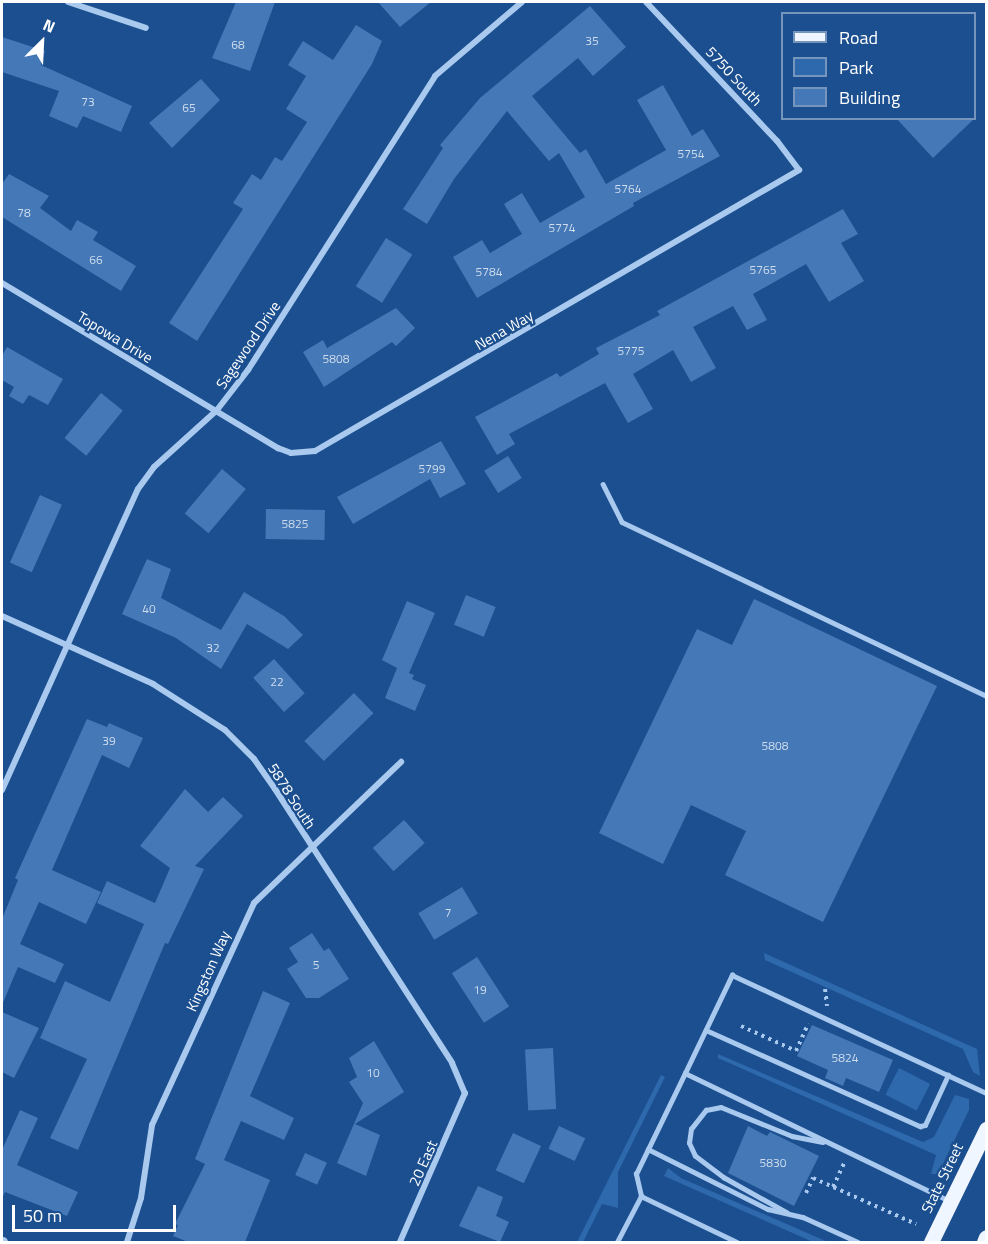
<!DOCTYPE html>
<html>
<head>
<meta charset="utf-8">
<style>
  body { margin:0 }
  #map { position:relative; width:988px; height:1244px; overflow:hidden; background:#1b4f8f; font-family:"Titillium Web",sans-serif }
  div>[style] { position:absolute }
  .green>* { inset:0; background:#2e69ad; transform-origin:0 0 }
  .building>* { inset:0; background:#4478b7; transform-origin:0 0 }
  .path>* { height:4px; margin-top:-2px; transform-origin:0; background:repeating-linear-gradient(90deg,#a9c9ee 0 3px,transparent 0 7.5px) }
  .service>* { height:4.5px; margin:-2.25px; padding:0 2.25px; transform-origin:2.25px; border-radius:2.25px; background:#a9c9ee }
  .minor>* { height:6px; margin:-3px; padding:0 3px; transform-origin:3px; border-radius:3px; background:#a9c9ee }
  .tertiary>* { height:10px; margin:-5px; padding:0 5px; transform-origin:5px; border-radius:5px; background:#a9c9ee }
  .primary>* { height:15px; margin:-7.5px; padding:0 7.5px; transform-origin:7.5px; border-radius:7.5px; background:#f0f6ff }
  span { translate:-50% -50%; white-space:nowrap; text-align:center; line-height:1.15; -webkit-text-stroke:4.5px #1b4f8f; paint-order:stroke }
  .number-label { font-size:12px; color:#d0dded }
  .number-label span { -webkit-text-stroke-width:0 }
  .street-label { font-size:15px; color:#fff }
  .frame { position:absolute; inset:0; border:3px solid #fff; pointer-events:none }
  .legend { position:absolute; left:781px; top:12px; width:195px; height:108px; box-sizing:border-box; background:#1b4f8f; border:2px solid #7695bc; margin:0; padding:8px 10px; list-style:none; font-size:18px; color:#fff }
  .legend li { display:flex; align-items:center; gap:12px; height:30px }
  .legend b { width:30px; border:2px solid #7695bc }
  .north { position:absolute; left:12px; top:12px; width:60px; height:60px; -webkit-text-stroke:4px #1b4f8f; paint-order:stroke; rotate:24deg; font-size:16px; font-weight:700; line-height:24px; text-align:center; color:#fff }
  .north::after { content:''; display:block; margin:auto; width:21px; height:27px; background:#fff; clip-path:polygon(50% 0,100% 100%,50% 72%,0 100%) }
  .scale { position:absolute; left:12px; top:1205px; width:164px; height:27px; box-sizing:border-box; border:3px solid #fff; border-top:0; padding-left:8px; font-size:18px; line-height:21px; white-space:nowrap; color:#fff; -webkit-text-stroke:4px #1b4f8f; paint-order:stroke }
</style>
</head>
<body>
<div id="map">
  <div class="green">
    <div style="clip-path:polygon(764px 953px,977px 1049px,980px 1076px,973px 1072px,963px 1049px,765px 960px)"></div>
    <div style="clip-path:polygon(718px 1054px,923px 1142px,934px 1137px,955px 1095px,969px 1099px,969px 1110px,938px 1174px,931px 1174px,936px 1155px,727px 1062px,718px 1058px)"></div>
    <div style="left:899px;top:1068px;width:35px;height:30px;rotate:27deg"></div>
    <div style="clip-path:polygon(661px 1075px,665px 1077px,618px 1172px,618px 1208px,602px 1204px,583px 1242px,577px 1242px)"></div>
    <div style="clip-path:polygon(668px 1168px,681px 1178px,828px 1242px,813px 1242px,664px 1176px)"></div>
  </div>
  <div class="building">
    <div style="clip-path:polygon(236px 2px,275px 2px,250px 71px,212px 58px)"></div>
    <div style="clip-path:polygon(378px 2px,431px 2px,400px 27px)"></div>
    <div style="clip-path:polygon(590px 6px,626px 47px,593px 76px,578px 58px,532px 96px,580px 153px,586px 149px,606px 184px,666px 150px,637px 100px,663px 85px,692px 136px,703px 129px,720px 156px,633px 203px,634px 206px,477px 298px,453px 257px,482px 240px,490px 253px,522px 234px,504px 204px,522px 193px,540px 223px,585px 197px,559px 153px,549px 161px,507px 111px,454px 179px,427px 224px,403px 209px,443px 148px,440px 145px,480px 98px)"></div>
    <div style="clip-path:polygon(356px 25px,382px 41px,372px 64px,197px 341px,169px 323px,243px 209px,233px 203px,252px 174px,261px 180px,275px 157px,282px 161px,307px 122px,286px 109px,306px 76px,288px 65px,303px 41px,333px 60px)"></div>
    <div style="clip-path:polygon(2px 37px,45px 51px,41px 65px,132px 106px,121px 132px,83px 116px,77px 128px,49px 116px,59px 91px,2px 72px)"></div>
    <div style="clip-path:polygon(201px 79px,220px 100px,172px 148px,149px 123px)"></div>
    <div style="clip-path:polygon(896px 118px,975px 118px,933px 158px)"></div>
    <div style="clip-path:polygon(9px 174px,49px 196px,40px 208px,71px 231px,77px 220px,98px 232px,93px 240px,136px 266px,121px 291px,2px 217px,2px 184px)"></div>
    <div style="clip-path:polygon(843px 209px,858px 234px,841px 243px,864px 281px,829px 302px,806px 264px,753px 294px,767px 320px,747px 330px,733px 306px,693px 327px,716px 368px,691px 382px,673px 350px,633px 374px,653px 409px,628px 423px,605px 383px,509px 434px,515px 444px,497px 455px,475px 417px,557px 373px,560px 377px,599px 354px,596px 348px,660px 315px,657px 311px)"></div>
    <div style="left:386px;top:238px;width:31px;height:57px;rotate:32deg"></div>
    <div style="clip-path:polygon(396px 308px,415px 328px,396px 346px,392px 342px,324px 387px,303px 352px,323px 340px,327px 348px)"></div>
    <div style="clip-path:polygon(7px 347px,63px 379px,48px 405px,29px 395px,23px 404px,9px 396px,14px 387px,2px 380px,2px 356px)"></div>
    <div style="left:101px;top:393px;width:28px;height:58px;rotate:39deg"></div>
    <div style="clip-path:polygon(441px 441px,466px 484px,440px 498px,430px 479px,353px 524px,337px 497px)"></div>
    <div style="left:508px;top:456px;width:26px;height:28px;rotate:58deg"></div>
    <div style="left:222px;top:469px;width:31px;height:58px;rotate:40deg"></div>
    <div style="left:40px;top:495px;width:24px;height:74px;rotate:24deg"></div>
    <div style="left:266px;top:509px;width:59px;height:30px;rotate:1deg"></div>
    <div style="clip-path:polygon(147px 559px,171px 569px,161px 598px,221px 630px,244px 592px,284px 616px,303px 635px,288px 649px,247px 624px,221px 669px,176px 638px,122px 614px)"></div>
    <div style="left:466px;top:595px;width:32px;height:32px;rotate:22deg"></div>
    <div style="clip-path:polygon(754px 599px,937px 686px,823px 922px,725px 875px,746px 831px,691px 805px,663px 864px,599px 833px,697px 629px,732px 645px)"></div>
    <div style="clip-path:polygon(407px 601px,435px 613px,409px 673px,414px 675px,412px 679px,426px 685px,415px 711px,385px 698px,397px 668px,382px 660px)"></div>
    <div style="left:274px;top:659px;width:46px;height:28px;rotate:48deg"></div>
    <div style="left:354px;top:693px;width:28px;height:69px;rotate:46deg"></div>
    <div style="clip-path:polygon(87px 719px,107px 727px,109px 723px,143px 738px,129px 768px,102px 755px,52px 870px,101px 892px,86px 924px,39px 902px,20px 944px,64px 964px,55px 983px,18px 967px,2px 1005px,2px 919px,18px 880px,15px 878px)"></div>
    <div style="clip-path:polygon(185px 789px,208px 812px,223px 797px,243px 816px,195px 866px,204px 869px,168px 944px,165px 943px,78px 1150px,50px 1138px,87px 1059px,40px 1038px,65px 981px,110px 1002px,144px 924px,97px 903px,107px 881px,155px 903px,170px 868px,140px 846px)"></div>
    <div style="left:404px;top:820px;width:31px;height:42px;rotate:48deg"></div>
    <div style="left:462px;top:887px;width:31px;height:51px;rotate:59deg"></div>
    <div style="clip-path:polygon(312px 933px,324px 951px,329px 948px,349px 979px,319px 998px,306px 998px,287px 969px,298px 962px,289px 948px)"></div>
    <div style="left:477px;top:957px;width:59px;height:30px;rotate:57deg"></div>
    <div style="clip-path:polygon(263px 991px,290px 1003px,250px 1096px,294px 1118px,284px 1140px,241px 1121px,224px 1160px,270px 1180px,245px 1242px,188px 1242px,173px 1236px,178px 1225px,175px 1224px,205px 1164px,195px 1159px)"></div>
    <div style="clip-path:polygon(2px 1012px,39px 1028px,14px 1078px,2px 1072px)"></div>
    <div style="clip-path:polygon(812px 1025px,893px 1060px,879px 1092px,846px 1078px,843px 1086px,825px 1078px,828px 1070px,797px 1056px)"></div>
    <div style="clip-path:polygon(374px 1041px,404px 1092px,355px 1124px,380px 1135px,366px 1176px,337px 1163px,363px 1103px,349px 1082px,357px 1077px,349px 1058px)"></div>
    <div style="left:553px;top:1048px;width:61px;height:28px;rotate:87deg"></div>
    <div style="clip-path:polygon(20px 1110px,38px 1118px,17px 1165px,78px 1192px,67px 1216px,5px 1192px,2px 1198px,2px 1150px)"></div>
    <div style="left:559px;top:1126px;width:29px;height:25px;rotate:25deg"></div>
    <div style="clip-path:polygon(748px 1126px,767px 1136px,770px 1132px,819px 1156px,794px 1206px,728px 1173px)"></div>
    <div style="left:513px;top:1133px;width:31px;height:41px;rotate:25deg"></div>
    <div style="left:305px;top:1153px;width:24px;height:24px;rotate:24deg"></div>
    <div style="clip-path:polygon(478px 1186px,503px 1197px,496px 1216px,509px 1222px,500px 1242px,459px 1226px)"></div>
  </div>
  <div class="path">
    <div style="left:825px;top:989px;width:17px;rotate:83deg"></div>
    <div style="left:741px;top:1026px;width:60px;rotate:24.4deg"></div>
    <div style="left:796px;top:1051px;width:30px;rotate:-66deg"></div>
    <div style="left:833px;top:1187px;width:26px;rotate:-65deg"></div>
    <div style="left:806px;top:1193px;width:17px;rotate:-65deg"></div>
    <div style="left:813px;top:1178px;width:113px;rotate:24.1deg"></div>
  </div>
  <div class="service">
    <div style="left:603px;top:484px;width:42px;rotate:63.4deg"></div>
    <div style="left:622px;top:522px;width:403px;rotate:25.5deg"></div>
    <div style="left:706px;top:1030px;width:235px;rotate:24.2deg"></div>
    <div style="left:920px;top:1126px;width:5px;rotate:-11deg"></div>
    <div style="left:925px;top:1125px;width:55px;rotate:-65.3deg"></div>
    <div style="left:685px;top:1073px;width:109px;rotate:-64.4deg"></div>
    <div style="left:732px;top:975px;width:280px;rotate:24.9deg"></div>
    <div style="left:648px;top:1149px;width:134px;rotate:26.6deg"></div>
    <div style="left:768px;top:1209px;width:36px;rotate:13deg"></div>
    <div style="left:803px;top:1217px;width:60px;rotate:24.4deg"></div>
    <div style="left:641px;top:1196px;width:23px;rotate:-103deg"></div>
    <div style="left:636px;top:1174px;width:112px;rotate:-64.1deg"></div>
    <div style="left:685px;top:1073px;width:292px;rotate:25.8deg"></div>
    <div style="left:787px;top:1213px;width:72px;rotate:-150.9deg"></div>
    <div style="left:724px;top:1178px;width:36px;rotate:-143deg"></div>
    <div style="left:695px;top:1156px;width:14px;rotate:-115deg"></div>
    <div style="left:689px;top:1143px;width:14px;rotate:-82deg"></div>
    <div style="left:691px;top:1129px;width:24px;rotate:-52deg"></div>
    <div style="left:706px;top:1110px;width:15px;rotate:-11deg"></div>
    <div style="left:721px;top:1107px;width:77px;rotate:22.2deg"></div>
    <div style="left:792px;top:1136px;width:31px;rotate:11deg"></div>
    <div style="left:617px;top:1242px;width:52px;rotate:-62.4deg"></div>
    <div style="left:641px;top:1196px;width:106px;rotate:25.6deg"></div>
  </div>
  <div class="minor">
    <div style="left:68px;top:2px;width:82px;rotate:18.4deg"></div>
    <div style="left:2px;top:283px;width:322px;rotate:30.9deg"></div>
    <div style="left:278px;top:448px;width:14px;rotate:21deg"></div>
    <div style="left:291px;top:453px;width:24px;rotate:-5deg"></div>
    <div style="left:315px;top:451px;width:560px;rotate:-30.14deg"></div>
    <div style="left:799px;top:170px;width:36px;rotate:-127deg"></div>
    <div style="left:777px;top:141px;width:191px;rotate:-133.3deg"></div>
    <div style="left:2px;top:616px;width:166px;rotate:24.2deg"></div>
    <div style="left:153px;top:684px;width:85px;rotate:32.6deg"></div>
    <div style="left:225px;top:730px;width:41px;rotate:45deg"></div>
    <div style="left:254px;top:759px;width:37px;rotate:55deg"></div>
    <div style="left:275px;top:789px;width:326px;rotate:57.1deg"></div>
    <div style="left:452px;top:1063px;width:33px;rotate:67deg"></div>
    <div style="left:465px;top:1093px;width:163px;rotate:113.6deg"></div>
    <div style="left:2px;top:790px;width:330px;rotate:-65.7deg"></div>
    <div style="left:138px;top:489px;width:27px;rotate:-54deg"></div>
    <div style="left:154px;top:467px;width:85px;rotate:-42.1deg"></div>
    <div style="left:217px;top:410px;width:51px;rotate:-52.2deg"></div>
    <div style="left:248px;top:370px;width:348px;rotate:-57.5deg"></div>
    <div style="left:435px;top:76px;width:114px;rotate:-40.4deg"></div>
    <div style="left:127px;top:1242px;width:46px;rotate:-72.3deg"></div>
    <div style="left:141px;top:1198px;width:74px;rotate:-81.4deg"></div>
    <div style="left:152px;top:1125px;width:244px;rotate:-65.3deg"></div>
    <div style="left:254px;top:903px;width:204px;rotate:-43.8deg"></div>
  </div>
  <div class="tertiary">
    <div style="left:2px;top:1242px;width:1px"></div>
  </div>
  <div class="primary">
    <div style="left:931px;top:1242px;width:126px;rotate:-64deg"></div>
    <div style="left:984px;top:1242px;width:5px;rotate:-68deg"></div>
  </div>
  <div class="number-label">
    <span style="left:592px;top:41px">35</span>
    <span style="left:238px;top:45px">68</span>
    <span style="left:88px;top:102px">73</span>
    <span style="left:189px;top:108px">65</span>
    <span style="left:691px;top:154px">5754</span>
    <span style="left:628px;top:189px">5764</span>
    <span style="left:24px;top:213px">78</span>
    <span style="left:562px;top:228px">5774</span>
    <span style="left:96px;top:260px">66</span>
    <span style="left:763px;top:270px">5765</span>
    <span style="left:489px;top:272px">5784</span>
    <span style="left:631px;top:351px">5775</span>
    <span style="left:336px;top:359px">5808</span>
    <span style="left:432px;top:469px">5799</span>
    <span style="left:295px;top:524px">5825</span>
    <span style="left:149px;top:609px">40</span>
    <span style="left:213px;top:648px">32</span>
    <span style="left:277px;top:682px">22</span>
    <span style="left:109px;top:741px">39</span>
    <span style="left:775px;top:746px">5808</span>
    <span style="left:448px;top:913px">7</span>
    <span style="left:316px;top:965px">5</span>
    <span style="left:480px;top:990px">19</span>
    <span style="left:845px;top:1058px">5824</span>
    <span style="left:373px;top:1073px">10</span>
    <span style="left:773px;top:1163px">5830</span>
  </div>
  <div class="street-label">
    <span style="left:734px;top:76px;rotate:47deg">5750 South</span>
    <span style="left:504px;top:330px;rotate:-30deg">Nena Way</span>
    <span style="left:115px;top:337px;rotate:31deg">Topowa Drive</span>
    <span style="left:248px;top:345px;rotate:-56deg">Sagewood Drive</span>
    <span style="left:292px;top:796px;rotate:57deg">5878 South</span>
    <span style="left:208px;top:971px;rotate:-66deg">Kingston Way</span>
    <span style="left:423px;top:1163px;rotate:-66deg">20 East</span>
    <span style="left:942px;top:1178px;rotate:-64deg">State Street</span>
  </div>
  <div class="frame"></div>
  <ul class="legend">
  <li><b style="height:8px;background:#f0f6ff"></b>Road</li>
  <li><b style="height:16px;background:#2e69ad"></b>Park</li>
  <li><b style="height:16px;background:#4478b7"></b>Building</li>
  </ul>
  <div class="north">N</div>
  <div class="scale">50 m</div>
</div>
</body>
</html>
